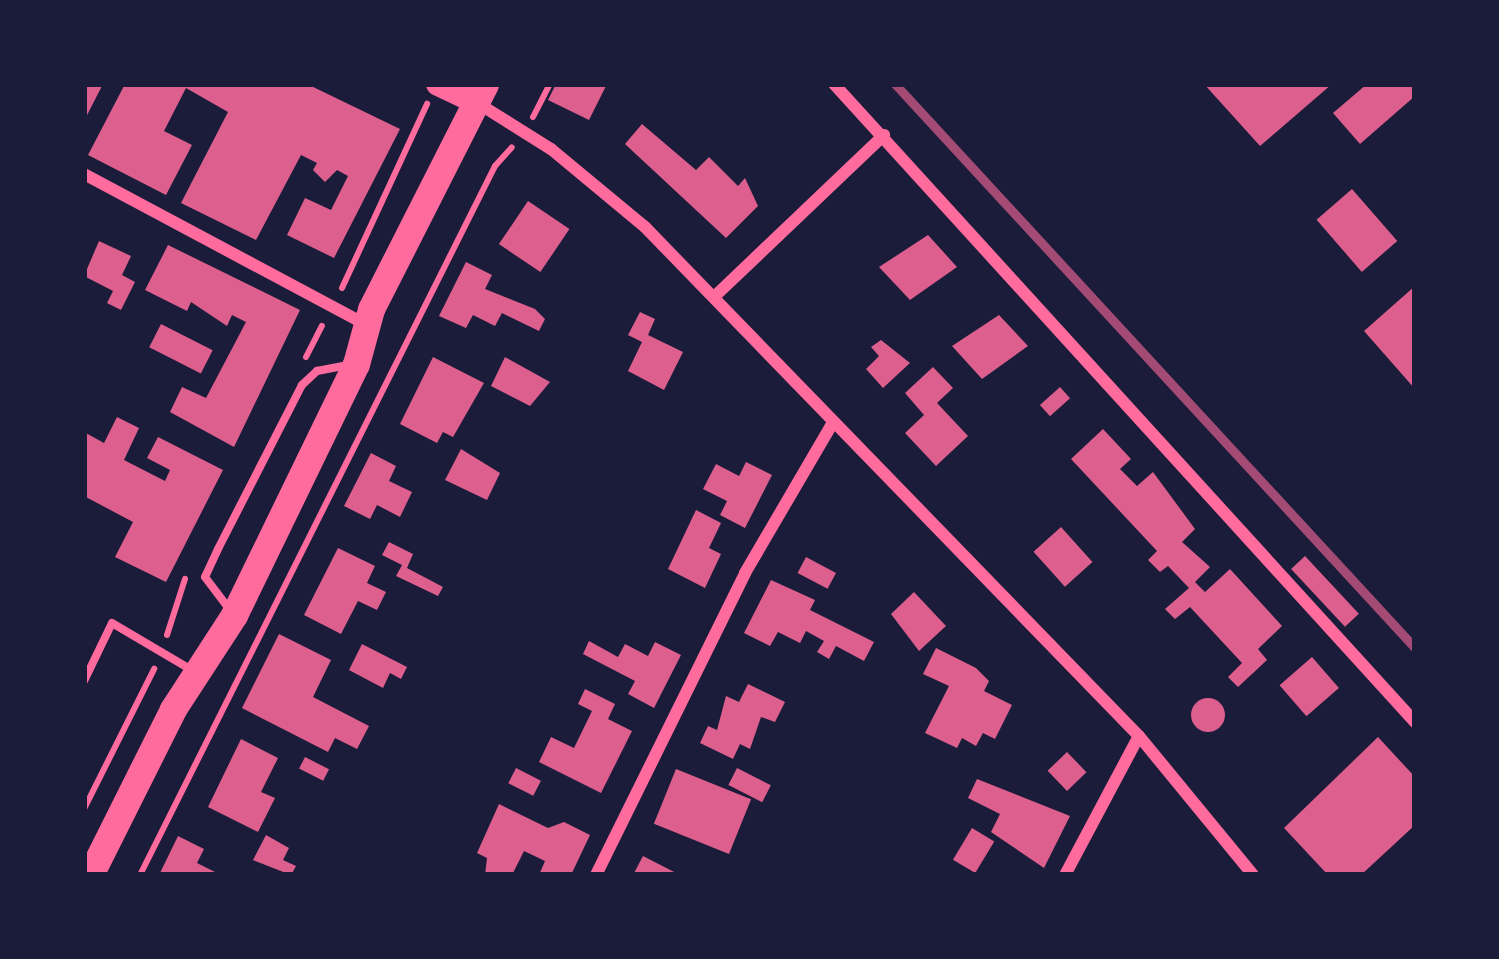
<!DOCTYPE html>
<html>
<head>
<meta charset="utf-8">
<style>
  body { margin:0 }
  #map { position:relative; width:1499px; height:959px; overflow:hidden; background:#1b1b3a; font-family:Poppins,sans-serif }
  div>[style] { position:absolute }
  .building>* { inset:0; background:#dd5f8e; transform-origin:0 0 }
  .round { border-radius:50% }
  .path>* { height:6px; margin:-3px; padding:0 3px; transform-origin:3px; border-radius:3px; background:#ff6b9d }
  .service>* { height:8px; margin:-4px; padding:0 4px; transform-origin:4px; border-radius:4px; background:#ff6b9d }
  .minor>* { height:12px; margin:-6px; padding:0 6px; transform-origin:6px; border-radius:6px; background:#ff6b9d }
  .secondary>* { height:24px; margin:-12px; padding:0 12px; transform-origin:12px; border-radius:12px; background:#ff6b9d }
  .primary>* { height:27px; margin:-13.5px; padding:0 13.5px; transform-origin:13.5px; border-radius:13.5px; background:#ff6b9d }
  .rail>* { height:9px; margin:-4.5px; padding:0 4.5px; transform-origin:4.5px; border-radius:4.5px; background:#a44b75 }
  span { translate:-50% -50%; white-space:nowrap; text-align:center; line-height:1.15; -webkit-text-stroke:9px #1b1b3a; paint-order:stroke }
  .frame { position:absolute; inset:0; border:87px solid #1b1b3a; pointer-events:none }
</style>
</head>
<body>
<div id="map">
  <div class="building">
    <div style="clip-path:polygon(84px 84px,103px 84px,84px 121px)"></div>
    <div style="clip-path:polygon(125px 84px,307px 84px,400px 129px,334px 258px,287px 235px,305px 198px,331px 210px,348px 176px,337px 170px,325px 182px,313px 170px,317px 163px,301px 155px,256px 240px,181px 203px,228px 112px,186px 88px,164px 131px,192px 145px,166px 195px,88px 155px)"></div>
    <div style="clip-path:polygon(556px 84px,607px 84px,589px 120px,548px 100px)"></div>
    <div style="clip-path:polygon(1204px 84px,1332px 84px,1260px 146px)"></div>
    <div style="clip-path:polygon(1367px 84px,1415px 84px,1415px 96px,1360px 144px,1333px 113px)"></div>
    <div style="clip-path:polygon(642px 124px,696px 170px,709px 157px,738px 186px,745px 178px,758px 206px,726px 238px,625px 144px)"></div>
    <div style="left:1352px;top:189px;width:69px;height:47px;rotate:49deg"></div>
    <div style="left:528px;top:201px;width:50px;height:52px;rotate:34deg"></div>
    <div style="clip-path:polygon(928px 235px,957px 267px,910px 300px,879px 267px)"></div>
    <div style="clip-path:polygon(99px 241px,131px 256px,122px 275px,135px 282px,121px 310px,107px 303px,113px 291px,84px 276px)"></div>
    <div style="clip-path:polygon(168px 245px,300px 310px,234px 447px,170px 412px,182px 387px,206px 398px,246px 322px,232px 315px,227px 326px,191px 302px,187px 311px,145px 290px)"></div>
    <div style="clip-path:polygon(466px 262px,492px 275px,485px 289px,535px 309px,545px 319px,539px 331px,502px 313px,495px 326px,473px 315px,466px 328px,439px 316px)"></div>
    <div style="clip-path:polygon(1415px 286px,1415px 389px,1364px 331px)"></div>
    <div style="clip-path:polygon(640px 312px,655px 319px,648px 335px,683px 352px,664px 390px,628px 371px,642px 342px,628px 335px)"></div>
    <div style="clip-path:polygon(999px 315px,1028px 346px,982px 379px,952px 346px)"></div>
    <div style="left:161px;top:324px;width:58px;height:26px;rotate:27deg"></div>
    <div style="clip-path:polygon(881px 340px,910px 363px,883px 388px,866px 369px,879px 356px,871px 347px)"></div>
    <div style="clip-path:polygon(433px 357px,484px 383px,453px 437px,443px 432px,437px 443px,400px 424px)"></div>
    <div style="clip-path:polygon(505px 357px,550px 382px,530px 406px,491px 386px)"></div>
    <div style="clip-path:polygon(933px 367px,953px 388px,937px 403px,968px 436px,936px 466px,905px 433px,924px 415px,905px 393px)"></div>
    <div style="left:1060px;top:387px;width:15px;height:27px;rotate:48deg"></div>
    <div style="clip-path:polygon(117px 417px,139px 428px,124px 460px,165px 481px,170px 470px,147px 458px,158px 437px,223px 470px,166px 582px,115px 557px,133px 522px,84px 496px,84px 432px,104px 443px)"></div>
    <div style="clip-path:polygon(1103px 429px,1131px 459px,1120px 469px,1137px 486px,1153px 472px,1195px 529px,1182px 542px,1210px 567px,1195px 582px,1205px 592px,1230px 569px,1282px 626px,1258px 649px,1267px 660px,1238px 687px,1228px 677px,1242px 663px,1190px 607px,1175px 619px,1165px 609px,1189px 588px,1168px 566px,1160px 572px,1148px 560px,1157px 551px,1071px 459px)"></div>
    <div style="clip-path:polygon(461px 449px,500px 473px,487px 500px,445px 480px)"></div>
    <div style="clip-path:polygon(371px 453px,396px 466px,389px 481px,412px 492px,400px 517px,377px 505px,370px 519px,344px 506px)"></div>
    <div style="clip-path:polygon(746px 462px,772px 475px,745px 528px,720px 515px,727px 501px,703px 489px,716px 464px,739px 476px)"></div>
    <div style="clip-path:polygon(696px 510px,721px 523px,709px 548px,721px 554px,705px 588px,668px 569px)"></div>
    <div style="left:1061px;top:527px;width:47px;height:37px;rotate:48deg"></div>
    <div style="clip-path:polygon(389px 542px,413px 554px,407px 568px,443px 587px,438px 596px,396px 576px,402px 565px,382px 555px)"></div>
    <div style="clip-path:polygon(338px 548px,375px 566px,367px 583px,386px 592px,377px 610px,358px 601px,341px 634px,304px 615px)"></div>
    <div style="left:1305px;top:556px;width:79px;height:19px;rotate:47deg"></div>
    <div style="left:806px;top:557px;width:34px;height:18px;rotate:28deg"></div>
    <div style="clip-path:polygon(771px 580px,815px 600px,810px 610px,874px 642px,864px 661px,836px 646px,829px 659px,817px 652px,824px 641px,806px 631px,800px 643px,778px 632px,770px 646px,744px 633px)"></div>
    <div style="clip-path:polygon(914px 592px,946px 626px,919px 651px,891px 614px)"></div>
    <div style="clip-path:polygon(279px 634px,331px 660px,313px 697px,369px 726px,357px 749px,335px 738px,328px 752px,242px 708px)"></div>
    <div style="clip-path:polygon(589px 641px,618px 657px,625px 644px,648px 656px,655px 642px,681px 655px,654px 708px,628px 694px,635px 681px,583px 654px)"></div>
    <div style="clip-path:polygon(362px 644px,407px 667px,401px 679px,390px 673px,383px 688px,349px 670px)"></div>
    <div style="clip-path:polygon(936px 648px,976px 668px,989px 681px,984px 691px,1012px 705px,995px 739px,983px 733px,976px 746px,962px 738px,957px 748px,925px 733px,949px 686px,923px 674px)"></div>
    <div style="left:1312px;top:657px;width:41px;height:43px;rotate:49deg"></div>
    <div style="clip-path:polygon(748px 684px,785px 702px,775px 722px,761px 717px,750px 749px,740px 744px,733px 759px,700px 743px,708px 726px,717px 730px,726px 696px,739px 702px)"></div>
    <div style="clip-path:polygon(585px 689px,615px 704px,608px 719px,632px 731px,601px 793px,539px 762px,551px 737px,574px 748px,592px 711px,578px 704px)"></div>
    <div class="round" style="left:1191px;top:698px;width:34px;height:34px"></div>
    <div style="clip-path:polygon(1378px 737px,1415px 777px,1415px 825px,1361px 875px,1328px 875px,1284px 828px)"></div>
    <div style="clip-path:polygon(241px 739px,278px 758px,261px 792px,275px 798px,258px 832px,208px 807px)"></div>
    <div style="left:1067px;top:752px;width:28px;height:27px;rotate:46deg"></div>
    <div style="left:305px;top:757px;width:27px;height:13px;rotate:27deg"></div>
    <div style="left:516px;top:768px;width:28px;height:17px;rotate:27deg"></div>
    <div style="left:737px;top:768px;width:38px;height:19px;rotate:27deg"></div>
    <div style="left:676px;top:769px;width:81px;height:59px;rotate:22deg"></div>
    <div style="clip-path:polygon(977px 779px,1070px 816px,1044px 868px,991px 832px,1000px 814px,968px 798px)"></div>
    <div style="clip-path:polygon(499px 804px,548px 828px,564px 822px,590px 835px,571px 875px,539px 875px,545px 861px,524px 851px,512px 875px,485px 875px,487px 858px,477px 853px)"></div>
    <div style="left:972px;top:828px;width:26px;height:37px;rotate:31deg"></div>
    <div style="clip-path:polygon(266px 835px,289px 848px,283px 860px,296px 866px,291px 875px,253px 860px)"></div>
    <div style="clip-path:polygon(178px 836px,204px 849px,197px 863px,221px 875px,159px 875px)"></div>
    <div style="clip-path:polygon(643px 856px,680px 875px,633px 875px)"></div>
  </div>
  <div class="path">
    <div style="left:533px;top:117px;width:37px;rotate:-63deg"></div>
    <div style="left:342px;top:288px;width:203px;rotate:-65.2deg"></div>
    <div style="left:306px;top:357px;width:35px;rotate:-63deg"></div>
    <div style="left:167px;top:635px;width:59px;rotate:-72.2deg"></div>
    <div style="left:84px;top:809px;width:157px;rotate:-63.4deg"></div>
    <div style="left:140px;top:875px;width:793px;rotate:-63.4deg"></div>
    <div style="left:495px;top:166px;width:25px;rotate:-48deg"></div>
  </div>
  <div class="service">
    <div style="left:230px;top:610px;width:41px;rotate:-127.1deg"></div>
    <div style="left:205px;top:577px;width:31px;rotate:-65deg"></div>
    <div style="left:218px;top:549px;width:184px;rotate:-62.9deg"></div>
    <div style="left:302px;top:385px;width:21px;rotate:-43deg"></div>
    <div style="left:317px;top:371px;width:33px;rotate:-11deg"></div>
    <div style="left:84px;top:681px;width:64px;rotate:-64.2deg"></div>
    <div style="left:112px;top:623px;width:91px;rotate:30.5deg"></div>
  </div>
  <div class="minor">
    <div style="left:834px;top:84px;width:863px;rotate:47.68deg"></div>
    <div style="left:476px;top:102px;width:89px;rotate:32.1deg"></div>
    <div style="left:551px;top:149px;width:122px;rotate:39.7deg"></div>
    <div style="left:645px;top:227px;width:709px;rotate:45.86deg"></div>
    <div style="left:1139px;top:736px;width:180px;rotate:50.6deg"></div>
    <div style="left:84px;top:174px;width:319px;rotate:28.1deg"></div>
    <div style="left:714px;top:297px;width:235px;rotate:-43.6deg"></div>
    <div style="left:596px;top:875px;width:337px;rotate:-63.7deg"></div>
    <div style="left:745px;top:573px;width:173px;rotate:-59.7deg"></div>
    <div style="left:1065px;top:875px;width:157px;rotate:-62deg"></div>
  </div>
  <div class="secondary">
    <div style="left:438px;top:84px;width:42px;rotate:25.3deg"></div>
  </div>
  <div class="primary">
    <div style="left:90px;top:875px;width:186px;rotate:-63.4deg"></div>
    <div style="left:173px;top:709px;width:112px;rotate:-57deg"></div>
    <div style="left:234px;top:615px;width:279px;rotate:-64.1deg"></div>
    <div style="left:356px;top:364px;width:57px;rotate:-74.7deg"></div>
    <div style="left:371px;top:309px;width:252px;rotate:-63.1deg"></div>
  </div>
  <div class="rail">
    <div style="left:895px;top:84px;width:767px;rotate:47.32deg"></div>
  </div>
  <div class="frame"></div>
</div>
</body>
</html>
